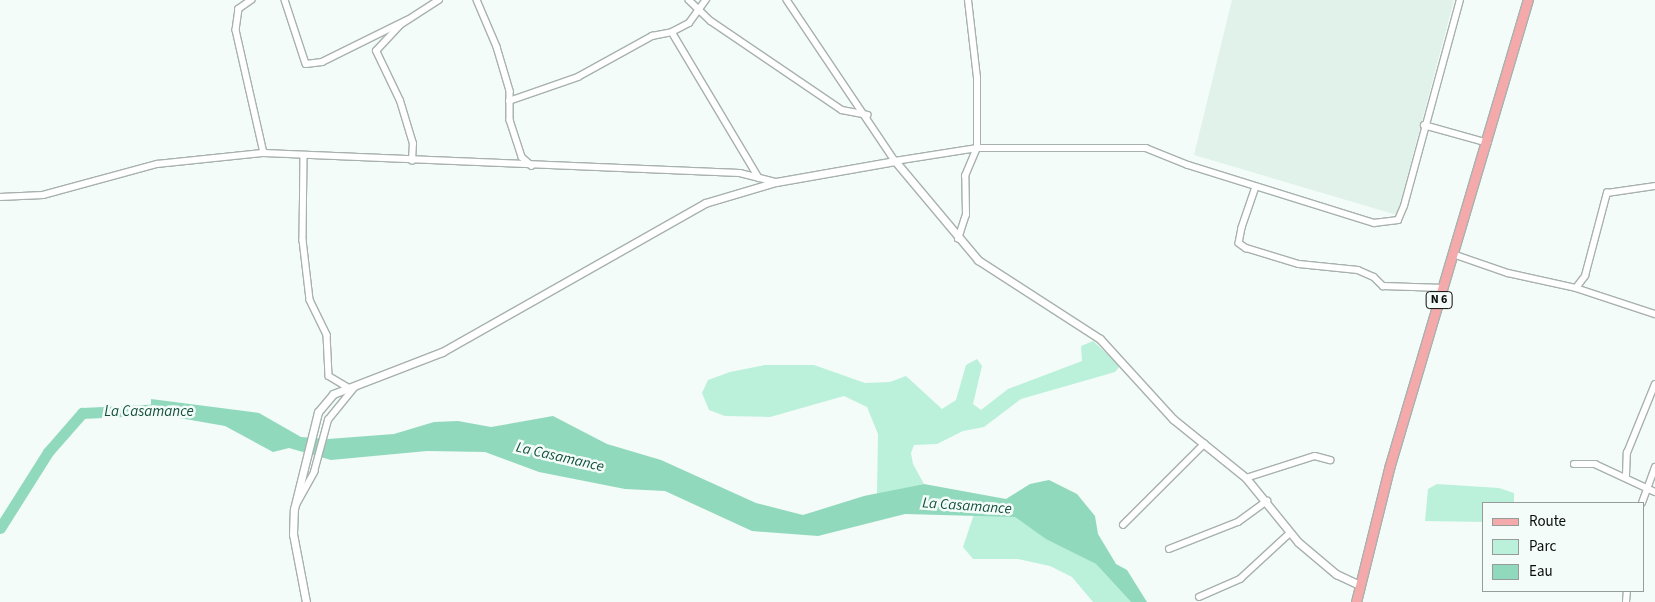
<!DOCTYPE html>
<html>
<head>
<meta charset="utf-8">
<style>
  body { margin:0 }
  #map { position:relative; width:1655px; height:602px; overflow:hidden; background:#f3fcf8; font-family:"Source Sans 3",sans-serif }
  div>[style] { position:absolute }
  .built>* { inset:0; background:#e1f2ea }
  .green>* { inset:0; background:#bbf1db }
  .water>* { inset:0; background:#91d9bd }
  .river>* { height:11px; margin:-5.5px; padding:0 5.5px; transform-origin:5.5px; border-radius:5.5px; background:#91d9bd }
  .roads { filter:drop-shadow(1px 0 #a8b1ad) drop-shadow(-1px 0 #a8b1ad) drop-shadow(0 1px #a8b1ad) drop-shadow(0 -1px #a8b1ad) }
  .minor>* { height:5.5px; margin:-2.75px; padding:0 2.75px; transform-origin:2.75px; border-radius:2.75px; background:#fff }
  .tertiary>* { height:7px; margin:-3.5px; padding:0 3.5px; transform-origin:3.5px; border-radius:3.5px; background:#fff }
  .primary>* { height:9px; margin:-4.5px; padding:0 4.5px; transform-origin:4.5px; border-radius:4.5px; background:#f4a9aa }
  span { translate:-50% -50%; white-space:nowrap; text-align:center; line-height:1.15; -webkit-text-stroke:5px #f3fcf8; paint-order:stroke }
  .shield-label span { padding:1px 4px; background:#f3fcf8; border:1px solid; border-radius:4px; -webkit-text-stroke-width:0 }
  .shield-label { font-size:12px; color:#0a0d0c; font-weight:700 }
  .water-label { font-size:15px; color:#144f3d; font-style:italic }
  .legend { position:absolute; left:1482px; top:502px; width:162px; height:90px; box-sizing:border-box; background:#f3fcf8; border:1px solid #969c9a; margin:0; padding:6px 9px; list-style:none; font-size:15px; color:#0a0d0c }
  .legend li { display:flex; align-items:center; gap:10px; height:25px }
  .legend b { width:25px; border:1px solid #969c9a }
</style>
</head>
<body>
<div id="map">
  <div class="built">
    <div style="clip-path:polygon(1232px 0,1454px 0,1397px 215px,1194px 155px)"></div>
  </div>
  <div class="green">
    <div style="clip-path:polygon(1093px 341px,1120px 366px,1115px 372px,1021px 399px,984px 427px,963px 431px,937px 444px,914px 445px,911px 453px,913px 464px,924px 484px,877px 494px,878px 434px,867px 407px,844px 396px,770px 417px,725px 416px,709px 410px,702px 393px,708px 380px,730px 372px,765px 365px,814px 365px,865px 383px,890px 382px,906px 376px,942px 409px,956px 400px,966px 365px,977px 359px,982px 366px,973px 404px,981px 410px,1008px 389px,1082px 361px,1081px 346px)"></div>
    <div style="clip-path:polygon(1437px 484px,1499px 488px,1514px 493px,1514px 503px,1484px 503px,1484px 522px,1425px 521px,1428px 489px)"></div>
    <div style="clip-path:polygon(974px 514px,1015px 517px,1046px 538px,1096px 564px,1131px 602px,1093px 602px,1072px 577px,1050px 566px,1018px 559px,973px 559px,963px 547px)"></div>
  </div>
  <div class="water">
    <div style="clip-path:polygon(151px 399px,259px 413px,301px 437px,328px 439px,394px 434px,434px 422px,458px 421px,491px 427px,553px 416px,607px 444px,661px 460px,756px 503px,803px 515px,864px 496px,924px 484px,1006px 499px,1030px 484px,1049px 480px,1077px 494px,1095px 516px,1098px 534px,1116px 564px,1127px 570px,1147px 602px,1131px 602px,1096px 564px,1046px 539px,1015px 517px,905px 514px,818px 536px,752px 531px,665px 491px,625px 489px,539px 472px,485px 452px,427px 451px,331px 460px,289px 448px,273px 452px,225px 426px,151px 413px)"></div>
  </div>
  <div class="river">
    <div style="left:0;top:528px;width:90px;rotate:-57.7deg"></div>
    <div style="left:48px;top:452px;width:52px;rotate:-48.9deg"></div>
    <div style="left:82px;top:413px;width:82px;rotate:-2.8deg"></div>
  </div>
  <div class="roads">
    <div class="minor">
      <div style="left:252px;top:0;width:16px;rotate:145deg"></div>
      <div style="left:239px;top:9px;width:21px;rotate:98deg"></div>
      <div style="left:236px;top:30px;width:126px;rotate:77.2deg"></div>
      <div style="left:285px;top:0;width:67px;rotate:71.8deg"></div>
      <div style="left:306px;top:64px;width:16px;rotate:-7deg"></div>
      <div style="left:322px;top:62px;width:95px;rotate:-26.3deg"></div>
      <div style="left:477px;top:0;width:51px;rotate:66.9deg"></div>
      <div style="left:497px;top:47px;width:46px;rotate:73.5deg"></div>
      <div style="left:510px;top:91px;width:29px;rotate:90deg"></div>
      <div style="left:510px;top:120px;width:39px;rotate:72deg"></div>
      <div style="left:522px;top:157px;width:13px;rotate:42deg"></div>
      <div style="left:689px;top:0;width:30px;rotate:44deg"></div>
      <div style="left:711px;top:21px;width:158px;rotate:34.2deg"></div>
      <div style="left:842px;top:110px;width:26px;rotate:11deg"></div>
      <div style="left:787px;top:0;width:194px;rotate:56.1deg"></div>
      <div style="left:895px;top:161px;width:83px;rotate:-9deg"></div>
      <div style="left:977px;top:148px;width:169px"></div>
      <div style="left:1146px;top:148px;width:45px;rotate:22deg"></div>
      <div style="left:1188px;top:165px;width:195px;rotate:17.3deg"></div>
      <div style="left:1374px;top:223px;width:24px;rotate:-7deg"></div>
      <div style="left:1398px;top:220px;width:15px;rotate:-67deg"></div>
      <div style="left:1404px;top:206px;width:213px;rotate:-74.8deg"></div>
      <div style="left:672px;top:32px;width:170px;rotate:59.2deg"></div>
      <div style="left:509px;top:101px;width:73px;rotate:-19.2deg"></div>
      <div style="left:578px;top:77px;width:85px;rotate:-29deg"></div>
      <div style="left:652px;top:36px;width:20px;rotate:-11deg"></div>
      <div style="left:672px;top:32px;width:19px;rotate:-28deg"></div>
      <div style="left:689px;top:23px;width:29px;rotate:-54deg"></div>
      <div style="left:1424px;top:125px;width:66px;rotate:15.7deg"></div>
      <div style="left:304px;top:157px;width:83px;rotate:90.7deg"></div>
      <div style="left:303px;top:240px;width:60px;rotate:83.3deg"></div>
      <div style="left:310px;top:300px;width:39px;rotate:64deg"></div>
      <div style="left:327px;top:335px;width:41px;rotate:87.2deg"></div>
      <div style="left:329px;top:376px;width:26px;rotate:31deg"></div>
      <div style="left:412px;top:161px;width:17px;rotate:-87deg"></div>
      <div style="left:413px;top:144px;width:45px;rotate:-106.8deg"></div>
      <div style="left:400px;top:101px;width:55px;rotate:-115.6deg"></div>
      <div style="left:376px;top:51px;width:35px;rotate:-47deg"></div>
      <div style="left:400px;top:25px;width:46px;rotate:-32.7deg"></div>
      <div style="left:1256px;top:187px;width:43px;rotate:108.9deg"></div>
      <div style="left:1242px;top:228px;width:15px;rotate:101deg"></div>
      <div style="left:1239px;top:243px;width:9px;rotate:36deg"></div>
      <div style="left:1246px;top:248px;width:55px;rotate:16.8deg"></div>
      <div style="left:1299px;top:264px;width:59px;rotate:5.8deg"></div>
      <div style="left:1358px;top:270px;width:17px;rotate:24deg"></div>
      <div style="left:1374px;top:277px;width:13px;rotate:45deg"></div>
      <div style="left:1383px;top:286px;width:60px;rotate:1.9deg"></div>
      <div style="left:0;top:197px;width:43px;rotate:-2.7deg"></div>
      <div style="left:43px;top:195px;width:118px;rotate:-15.2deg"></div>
      <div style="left:157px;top:164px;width:108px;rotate:-5.9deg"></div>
      <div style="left:264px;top:153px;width:476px;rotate:2.4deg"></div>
      <div style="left:740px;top:173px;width:37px;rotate:14deg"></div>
      <div style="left:958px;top:239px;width:25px;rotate:-72deg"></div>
      <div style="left:966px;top:215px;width:39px;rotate:-91deg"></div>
      <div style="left:965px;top:176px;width:30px;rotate:-67deg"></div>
      <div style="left:977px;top:148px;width:70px;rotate:-90deg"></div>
      <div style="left:977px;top:78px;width:79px;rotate:-96.6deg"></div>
      <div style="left:1453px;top:254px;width:58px;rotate:19.1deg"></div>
      <div style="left:1508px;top:273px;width:70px;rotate:12.4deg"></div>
      <div style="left:1576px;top:288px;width:15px;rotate:-53deg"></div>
      <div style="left:1585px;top:276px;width:86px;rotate:-75.2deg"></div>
      <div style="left:1607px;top:193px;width:49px;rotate:-8.3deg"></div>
      <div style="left:1576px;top:288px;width:83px;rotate:18.2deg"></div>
      <div style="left:1574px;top:464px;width:21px"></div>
      <div style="left:1595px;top:464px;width:66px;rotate:25deg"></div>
      <div style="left:1626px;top:476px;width:23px;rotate:-88deg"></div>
      <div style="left:1627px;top:453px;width:74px;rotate:-67.9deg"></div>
      <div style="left:1246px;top:478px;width:72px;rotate:-17.7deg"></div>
      <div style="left:1315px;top:456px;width:16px;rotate:15deg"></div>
      <div style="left:1642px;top:503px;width:38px;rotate:-70deg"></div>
      <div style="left:296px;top:505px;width:38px;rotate:-61deg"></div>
      <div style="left:314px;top:472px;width:54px;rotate:-74.9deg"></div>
      <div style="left:328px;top:420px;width:41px;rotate:-50.9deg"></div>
      <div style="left:1123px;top:525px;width:115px;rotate:-45deg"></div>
      <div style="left:1169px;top:549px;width:74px;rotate:-21.4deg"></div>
      <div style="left:1238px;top:522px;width:36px;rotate:-36deg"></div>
      <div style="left:1199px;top:597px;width:45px;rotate:-23.7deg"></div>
      <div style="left:1240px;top:579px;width:68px;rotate:-42.6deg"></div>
      <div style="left:1626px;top:602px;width:11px;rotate:-85deg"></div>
    </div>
    <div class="tertiary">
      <div style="left:306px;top:602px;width:69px;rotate:-100.8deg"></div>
      <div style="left:293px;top:534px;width:25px;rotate:-88deg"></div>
      <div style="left:294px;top:509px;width:100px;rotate:-76.1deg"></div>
      <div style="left:318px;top:412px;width:23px;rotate:-50deg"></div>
      <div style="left:333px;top:394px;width:117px;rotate:-21.1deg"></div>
      <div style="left:442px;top:352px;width:302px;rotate:-29.5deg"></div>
      <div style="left:705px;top:203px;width:74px;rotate:-16.5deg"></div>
      <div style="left:776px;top:182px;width:121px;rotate:-10deg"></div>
      <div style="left:895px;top:161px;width:129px;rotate:50deg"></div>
      <div style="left:978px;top:260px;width:145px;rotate:32.9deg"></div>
      <div style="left:1100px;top:339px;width:108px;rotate:47.6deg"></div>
      <div style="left:1173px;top:419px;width:94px;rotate:38.9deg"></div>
      <div style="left:1246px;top:478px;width:82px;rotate:50.9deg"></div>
      <div style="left:1298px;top:542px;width:50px;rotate:40.1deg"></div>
      <div style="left:1336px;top:574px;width:26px;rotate:25deg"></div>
    </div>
    <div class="primary">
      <div style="left:1356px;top:602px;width:141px;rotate:-76.1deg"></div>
      <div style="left:1390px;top:465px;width:485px;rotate:-73.5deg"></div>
    </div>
  </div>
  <div class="shield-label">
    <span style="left:1439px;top:300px">N 6</span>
  </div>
  <div class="water-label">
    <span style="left:149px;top:412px">La Casamance</span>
    <span style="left:560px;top:457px;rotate:13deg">La Casamance</span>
    <span style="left:967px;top:506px;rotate:4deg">La Casamance</span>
  </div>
  <ul class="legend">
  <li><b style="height:6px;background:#f4a9aa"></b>Route</li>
  <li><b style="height:14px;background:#bbf1db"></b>Parc</li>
  <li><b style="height:14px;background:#91d9bd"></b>Eau</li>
  </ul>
</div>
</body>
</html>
